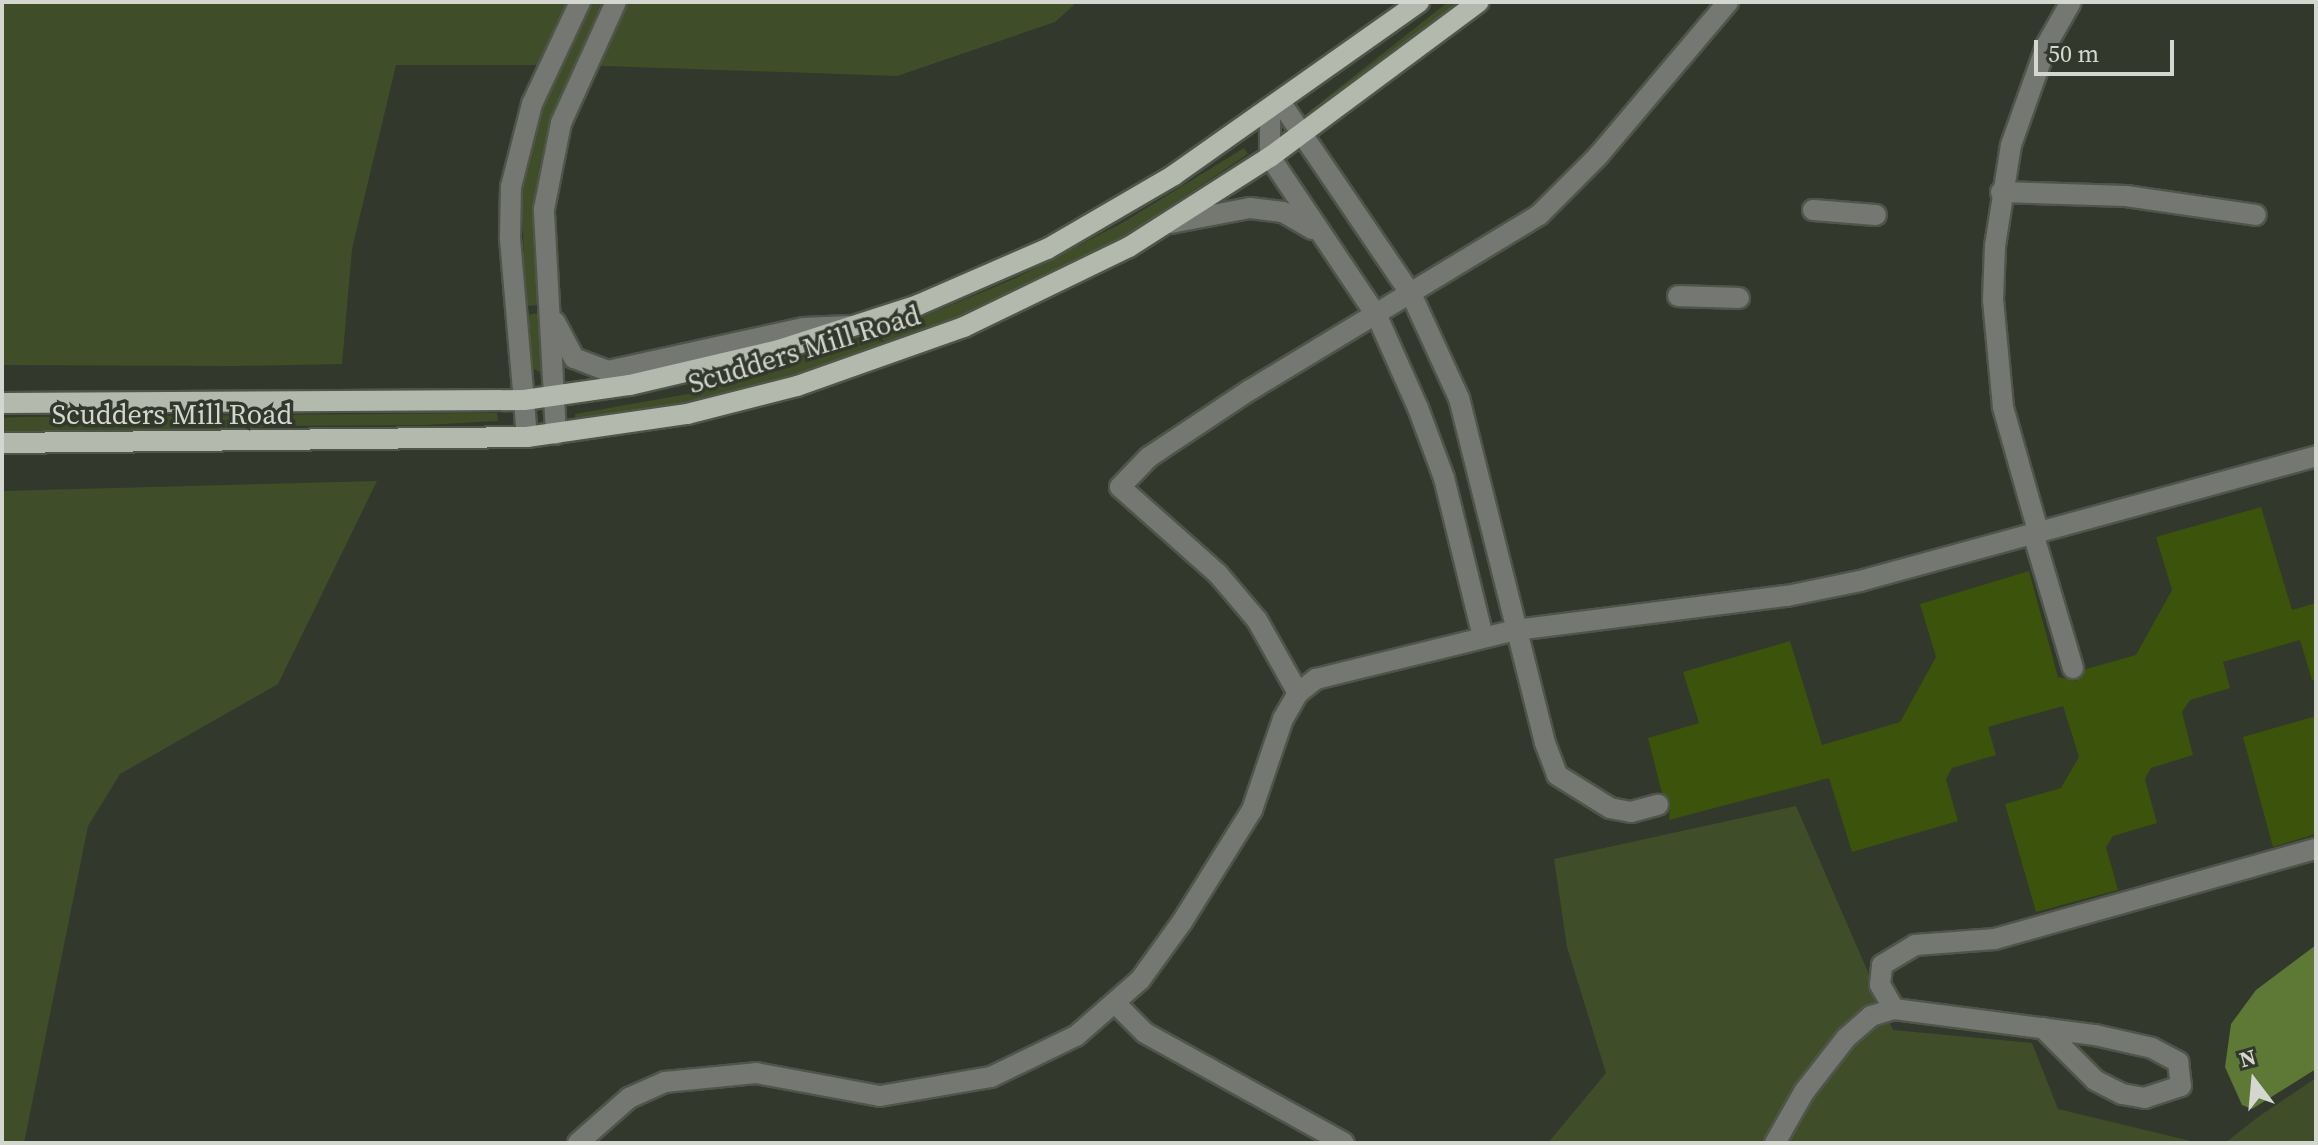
<!DOCTYPE html>
<html>
<head>
<meta charset="utf-8">
<style>
  body { margin:0 }
  #map { position:relative; width:2318px; height:1145px; overflow:hidden; background:#32382b; font-family:"Source Serif 4",serif }
  div>[style] { position:absolute }
  .green>* { inset:0; background:#3f4e28 }
  .water>* { inset:0; background:#5e7835 }
  .building>* { inset:0; background:#3b530b }
  .roads { filter:drop-shadow(2px 0 #4f5549) drop-shadow(-2px 0 #4f5549) drop-shadow(0 2px #4f5549) drop-shadow(0 -2px #4f5549) }
  .minor>* { height:20px; margin:-10px; padding:0 10px; transform-origin:10px; border-radius:10px; background:#757872 }
  .major>* { height:20px; margin:-10px; padding:0 10px; transform-origin:10px; border-radius:10px; background:#b4b9ad }
  span { translate:-50% -50%; white-space:nowrap; text-align:center; line-height:1.15; -webkit-text-stroke:7px #32382b; paint-order:stroke }
  .street-label { font-size:28px; color:#d4d7cf }
  .frame { position:absolute; inset:0; border:4px solid #d4d7cf; pointer-events:none }
  .north { position:absolute; left:2214px; top:1041px; width:80px; height:80px; -webkit-text-stroke:6px #32382b; paint-order:stroke; rotate:344deg; font-size:22px; font-weight:700; line-height:32px; text-align:center; color:#d4d7cf }
  .north::after { content:''; display:block; margin:auto; width:28px; height:36px; background:#d4d7cf; clip-path:polygon(50% 0,100% 100%,50% 72%,0 100%) }
  .scale { position:absolute; left:2034px; top:40px; width:140px; height:36px; box-sizing:border-box; border:4px solid #d4d7cf; border-top:0; padding-left:10px; font-size:24px; line-height:28px; white-space:nowrap; color:#d4d7cf; -webkit-text-stroke:6px #32382b; paint-order:stroke }
</style>
</head>
<body>
<div id="map">
  <div class="green">
    <div style="clip-path:polygon(2px 2px,1077px 2px,1055px 22px,897px 76px,576px 65px,540px 164px,533px 233px,539px 305px,525px 306px,522px 193px,538px 119px,561px 65px,396px 65px,352px 249px,342px 364px,235px 366px,2px 365px)"></div>
    <div style="clip-path:polygon(1448px 2px,1463px 2px,1315px 115px,1311px 110px)"></div>
    <div style="clip-path:polygon(1244px 148px,1248px 154px,1092px 258px,985px 310px,818px 369px,660px 408px,576px 421px,575px 414px,688px 394px,920px 318px,1016px 278px,1122px 223px)"></div>
    <div style="clip-path:polygon(539px 313px,545px 365px,539px 372px,531px 367px,526px 315px)"></div>
    <div style="clip-path:polygon(497px 413px,498px 421px,426px 425px,271px 426px,190px 434px,2px 434px,2px 418px,20px 417px)"></div>
    <div style="clip-path:polygon(377px 481px,278px 684px,120px 774px,88px 826px,24px 1143px,2px 1143px,2px 491px)"></div>
    <div style="clip-path:polygon(1796px 806px,1893px 1030px,2032px 1043px,2058px 1109px,2199px 1143px,1548px 1143px,1606px 1073px,1567px 947px,1554px 859px)"></div>
    <div style="clip-path:polygon(2316px 1078px,2316px 1143px,2225px 1143px,2258px 1117px)"></div>
  </div>
  <div class="water">
    <div style="clip-path:polygon(2316px 945px,2316px 1069px,2252px 1109px,2242px 1105px,2225px 1067px,2231px 1024px,2256px 990px)"></div>
  </div>
  <div class="building">
    <div style="clip-path:polygon(2261px 507px,2292px 610px,2316px 603px,2316px 679px,2312px 680px,2300px 640px,2223px 662px,2230px 688px,2190px 700px,2182px 712px,2193px 755px,2151px 768px,2145px 779px,2157px 823px,2113px 836px,2106px 847px,2118px 890px,2036px 912px,2005px 804px,2061px 788px,2079px 757px,2063px 706px,1988px 727px,1996px 755px,1952px 768px,1946px 779px,1958px 821px,1852px 852px,1829px 778px,1669px 820px,1670px 801px,1662px 793px,1648px 738px,1699px 723px,1683px 672px,1790px 641px,1822px 745px,1900px 722px,1936px 657px,1920px 604px,2029px 571px,2058px 677px,2076px 681px,2086px 669px,2136px 655px,2172px 590px,2156px 537px)"></div>
    <div style="clip-path:polygon(2316px 716px,2316px 834px,2273px 847px,2243px 737px)"></div>
  </div>
  <div class="roads">
    <div class="minor">
      <div style="left:1281px;top:103px;width:233px;rotate:55.8deg"></div>
      <div style="left:1412px;top:296px;width:112px;rotate:65.3deg"></div>
      <div style="left:1459px;top:398px;width:356px;rotate:76deg"></div>
      <div style="left:1545px;top:743px;width:34px;rotate:69deg"></div>
      <div style="left:1557px;top:775px;width:62px;rotate:31.9deg"></div>
      <div style="left:1610px;top:808px;width:21px;rotate:11deg"></div>
      <div style="left:1631px;top:812px;width:28px;rotate:-15deg"></div>
      <div style="left:1270px;top:111px;width:46px;rotate:90deg"></div>
      <div style="left:1270px;top:157px;width:192px;rotate:56.1deg"></div>
      <div style="left:1377px;top:316px;width:101px;rotate:66deg"></div>
      <div style="left:1418px;top:408px;width:75px;rotate:69.6deg"></div>
      <div style="left:1444px;top:478px;width:164px;rotate:76.2deg"></div>
      <div style="left:2001px;top:192px;width:125px;rotate:1.8deg"></div>
      <div style="left:2126px;top:196px;width:131px;rotate:8.3deg"></div>
      <div style="left:1813px;top:210px;width:63px;rotate:4.5deg"></div>
      <div style="left:1171px;top:223px;width:80px;rotate:-10.8deg"></div>
      <div style="left:1250px;top:208px;width:33px;rotate:7deg"></div>
      <div style="left:1283px;top:212px;width:34px;rotate:30deg"></div>
      <div style="left:1678px;top:296px;width:61px;rotate:1.9deg"></div>
      <div style="left:555px;top:322px;width:41px;rotate:62.2deg"></div>
      <div style="left:574px;top:358px;width:36px;rotate:21deg"></div>
      <div style="left:608px;top:371px;width:200px;rotate:-12.4deg"></div>
      <div style="left:803px;top:328px;width:46px;rotate:-2.5deg"></div>
      <div style="left:556px;top:434px;width:225px;rotate:-93.1deg"></div>
      <div style="left:544px;top:209px;width:88px;rotate:-78.8deg"></div>
      <div style="left:561px;top:123px;width:133px;rotate:-65.6deg"></div>
      <div style="left:527px;top:437px;width:201px;rotate:-94.9deg"></div>
      <div style="left:510px;top:237px;width:50px;rotate:-88.9deg"></div>
      <div style="left:511px;top:187px;width:86px;rotate:-75.8deg"></div>
      <div style="left:532px;top:104px;width:113px;rotate:-64.8deg"></div>
      <div style="left:2038px;top:531px;width:129px;rotate:-105.8deg"></div>
      <div style="left:2003px;top:407px;width:107px;rotate:-95.3deg"></div>
      <div style="left:1993px;top:300px;width:54px;rotate:-87.9deg"></div>
      <div style="left:1995px;top:246px;width:102px;rotate:-81deg"></div>
      <div style="left:2011px;top:145px;width:107px;rotate:-70.4deg"></div>
      <div style="left:2047px;top:44px;width:48px;rotate:-60.3deg"></div>
      <div style="left:2033px;top:533px;width:141px;rotate:73.5deg"></div>
      <div style="left:1298px;top:693px;width:84px;rotate:-119.3deg"></div>
      <div style="left:1257px;top:620px;width:60px;rotate:-130.3deg"></div>
      <div style="left:1218px;top:574px;width:131px;rotate:-138.4deg"></div>
      <div style="left:1120px;top:487px;width:42px;rotate:-46deg"></div>
      <div style="left:1149px;top:457px;width:121px;rotate:-33.6deg"></div>
      <div style="left:1250px;top:390px;width:338px;rotate:-31.2deg"></div>
      <div style="left:1539px;top:215px;width:83px;rotate:-45deg"></div>
      <div style="left:1598px;top:156px;width:202px;rotate:-49.8deg"></div>
      <div style="left:1116px;top:1004px;width:41px;rotate:45deg"></div>
      <div style="left:1145px;top:1033px;width:227px;rotate:28.9deg"></div>
      <div style="left:1894px;top:1009px;width:28px;rotate:-120deg"></div>
      <div style="left:1880px;top:985px;width:20px;rotate:-84deg"></div>
      <div style="left:1882px;top:965px;width:39px;rotate:-31deg"></div>
      <div style="left:1915px;top:945px;width:80px;rotate:-4.3deg"></div>
      <div style="left:1995px;top:939px;width:333px;rotate:-15.7deg"></div>
      <div style="left:578px;top:1143px;width:68px;rotate:-41.4deg"></div>
      <div style="left:629px;top:1098px;width:39px;rotate:-24deg"></div>
      <div style="left:665px;top:1082px;width:91px;rotate:-5.6deg"></div>
      <div style="left:756px;top:1073px;width:126px;rotate:10.5deg"></div>
      <div style="left:880px;top:1096px;width:113px;rotate:-9.7deg"></div>
      <div style="left:991px;top:1077px;width:94px;rotate:-25.8deg"></div>
      <div style="left:1076px;top:1036px;width:85px;rotate:-41.2deg"></div>
      <div style="left:1140px;top:980px;width:72px;rotate:-54.1deg"></div>
      <div style="left:1182px;top:922px;width:132px;rotate:-58deg"></div>
      <div style="left:1252px;top:810px;width:96px;rotate:-71.2deg"></div>
      <div style="left:1283px;top:719px;width:30px;rotate:-60deg"></div>
      <div style="left:1298px;top:693px;width:23px;rotate:-38deg"></div>
      <div style="left:1316px;top:679px;width:206px;rotate:-13.8deg"></div>
      <div style="left:1516px;top:630px;width:273px;rotate:-7.2deg"></div>
      <div style="left:1787px;top:596px;width:75px;rotate:-11.6deg"></div>
      <div style="left:1860px;top:581px;width:473px;rotate:-15.3deg"></div>
      <div style="left:1775px;top:1143px;width:59px;rotate:-60.4deg"></div>
      <div style="left:1804px;top:1092px;width:68px;rotate:-52.1deg"></div>
      <div style="left:1846px;top:1038px;width:33px;rotate:-41deg"></div>
      <div style="left:1871px;top:1016px;width:24px;rotate:-17deg"></div>
      <div style="left:1894px;top:1009px;width:203px;rotate:7.4deg"></div>
      <div style="left:2095px;top:1035px;width:58px;rotate:12.8deg"></div>
      <div style="left:2152px;top:1048px;width:30px;rotate:28deg"></div>
      <div style="left:2178px;top:1062px;width:24px;rotate:83deg"></div>
      <div style="left:2181px;top:1086px;width:38px;rotate:162deg"></div>
      <div style="left:2145px;top:1098px;width:23px;rotate:-170deg"></div>
      <div style="left:2122px;top:1094px;width:30px;rotate:-153deg"></div>
      <div style="left:2095px;top:1080px;width:74px;rotate:-135deg"></div>
    </div>
    <div class="major">
      <div style="left:2px;top:403px;width:522px;rotate:-0.33deg"></div>
      <div style="left:524px;top:400px;width:107px;rotate:-8.1deg"></div>
      <div style="left:630px;top:385px;width:153px;rotate:-13.2deg"></div>
      <div style="left:779px;top:350px;width:146px;rotate:-17.9deg"></div>
      <div style="left:918px;top:305px;width:141px;rotate:-23.5deg"></div>
      <div style="left:1047px;top:249px;width:147px;rotate:-30.2deg"></div>
      <div style="left:1174px;top:175px;width:300px;rotate:-35.2deg"></div>
      <div style="left:2px;top:443px;width:525px;rotate:-0.65deg"></div>
      <div style="left:527px;top:437px;width:162px;rotate:-8.2deg"></div>
      <div style="left:687px;top:414px;width:114px;rotate:-14.3deg"></div>
      <div style="left:797px;top:386px;width:177px;rotate:-19.5deg"></div>
      <div style="left:964px;top:327px;width:183px;rotate:-25.9deg"></div>
      <div style="left:1129px;top:247px;width:167px;rotate:-32.6deg"></div>
      <div style="left:1270px;top:157px;width:260px;rotate:-36.6deg"></div>
    </div>
  </div>
  <div class="street-label">
    <span style="left:804px;top:349px;rotate:-17deg">Scudders Mill Road</span>
    <span style="left:172px;top:414px">Scudders Mill Road</span>
  </div>
  <div class="frame"></div>
  <div class="north">N</div>
  <div class="scale">50 m</div>
</div>
</body>
</html>
